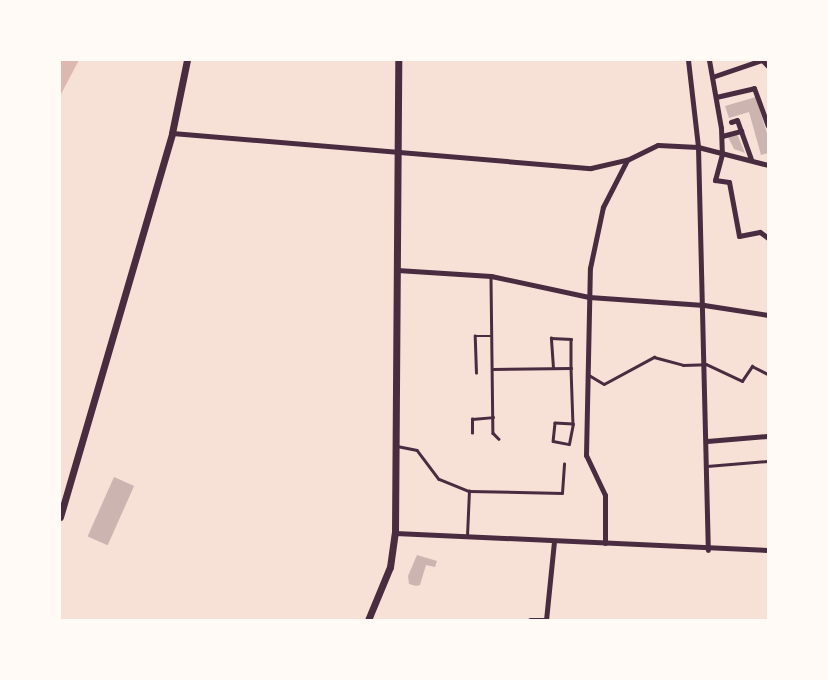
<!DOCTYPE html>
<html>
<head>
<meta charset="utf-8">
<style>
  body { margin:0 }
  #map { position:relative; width:828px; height:680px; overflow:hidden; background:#f7e1d7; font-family:"Nunito Sans",sans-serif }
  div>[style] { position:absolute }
  .water>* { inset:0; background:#dcb8b0 }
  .building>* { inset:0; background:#ccb4b1; transform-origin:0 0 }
  .service>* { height:2.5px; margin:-1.25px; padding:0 1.25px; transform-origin:1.25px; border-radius:1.25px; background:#4a2c40 }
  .minor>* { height:5px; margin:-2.5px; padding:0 2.5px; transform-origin:2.5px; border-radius:2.5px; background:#4a2c40 }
  .tertiary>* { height:7px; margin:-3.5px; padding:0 3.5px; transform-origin:3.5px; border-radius:3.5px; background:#4a2c40 }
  span { translate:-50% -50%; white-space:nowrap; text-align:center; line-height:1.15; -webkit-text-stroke:5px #fffaf5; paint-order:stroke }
  .frame { position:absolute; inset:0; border:61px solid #fffaf5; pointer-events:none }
</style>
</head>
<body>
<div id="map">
  <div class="water">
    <div style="clip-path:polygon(60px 60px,79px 60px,60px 96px)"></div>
  </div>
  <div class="building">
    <div style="clip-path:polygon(756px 97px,768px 137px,768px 153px,761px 155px,749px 112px,729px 118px,725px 106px)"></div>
    <div style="clip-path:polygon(737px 134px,745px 153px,734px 149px,728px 137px)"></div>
    <div style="left:114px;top:477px;width:22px;height:65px;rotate:24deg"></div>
    <div style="clip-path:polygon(417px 555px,437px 561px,435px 567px,426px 565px,420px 585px,416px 586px,409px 584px,408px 576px)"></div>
  </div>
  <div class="service">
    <div style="left:491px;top:278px;width:155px;rotate:89.3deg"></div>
    <div style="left:493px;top:433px;width:8px;rotate:45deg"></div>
    <div style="left:553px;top:368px;width:30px;rotate:-94deg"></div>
    <div style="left:551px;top:338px;width:20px;rotate:3deg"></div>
    <div style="left:571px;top:339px;width:29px;rotate:90deg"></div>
    <div style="left:492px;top:369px;width:79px;rotate:-0.7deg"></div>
    <div style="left:571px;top:368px;width:56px;rotate:88deg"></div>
    <div style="left:573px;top:424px;width:18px;rotate:-177deg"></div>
    <div style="left:555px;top:423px;width:18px;rotate:96deg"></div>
    <div style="left:553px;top:441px;width:16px;rotate:11deg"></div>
    <div style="left:569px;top:444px;width:20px;rotate:-79deg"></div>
    <div style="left:476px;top:373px;width:37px;rotate:-92deg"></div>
    <div style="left:475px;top:336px;width:17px"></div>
    <div style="left:589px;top:375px;width:17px;rotate:31deg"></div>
    <div style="left:604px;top:384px;width:57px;rotate:-28.4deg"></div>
    <div style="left:654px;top:357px;width:30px;rotate:15deg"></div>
    <div style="left:683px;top:365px;width:23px;rotate:-2deg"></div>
    <div style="left:706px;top:364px;width:40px;rotate:25deg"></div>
    <div style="left:742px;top:381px;width:18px;rotate:-56deg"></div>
    <div style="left:752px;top:366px;width:18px;rotate:27deg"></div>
    <div style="left:472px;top:433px;width:14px;rotate:-90deg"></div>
    <div style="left:472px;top:419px;width:21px;rotate:-5deg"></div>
    <div style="left:397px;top:446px;width:20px;rotate:11deg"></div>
    <div style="left:417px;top:450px;width:36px;rotate:53deg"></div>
    <div style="left:439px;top:479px;width:32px;rotate:22deg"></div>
    <div style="left:707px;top:466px;width:61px;rotate:-4.7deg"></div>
    <div style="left:467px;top:536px;width:45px;rotate:-87.5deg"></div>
    <div style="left:469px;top:491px;width:93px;rotate:1.2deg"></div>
    <div style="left:562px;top:493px;width:29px;rotate:-86deg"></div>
  </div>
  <div class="minor">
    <div style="left:688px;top:60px;width:88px;rotate:83.4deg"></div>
    <div style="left:698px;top:147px;width:403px;rotate:88.6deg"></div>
    <div style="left:709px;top:60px;width:69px;rotate:80deg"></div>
    <div style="left:721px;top:128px;width:26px;rotate:88deg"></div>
    <div style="left:722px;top:154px;width:27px;rotate:105deg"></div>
    <div style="left:715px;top:180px;width:14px;rotate:8deg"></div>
    <div style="left:729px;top:182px;width:55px;rotate:79.5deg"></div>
    <div style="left:739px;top:236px;width:21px;rotate:-11deg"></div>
    <div style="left:760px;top:232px;width:10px;rotate:37deg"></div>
    <div style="left:712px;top:77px;width:53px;rotate:-18.8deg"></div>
    <div style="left:762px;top:60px;width:8px;rotate:45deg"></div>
    <div style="left:716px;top:97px;width:39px;rotate:-13deg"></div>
    <div style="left:754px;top:88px;width:40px;rotate:69.8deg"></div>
    <div style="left:731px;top:122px;width:6px;rotate:-18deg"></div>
    <div style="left:737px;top:120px;width:41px;rotate:70.3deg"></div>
    <div style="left:172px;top:133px;width:420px;rotate:4.8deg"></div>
    <div style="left:591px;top:168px;width:37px;rotate:-13deg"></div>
    <div style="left:627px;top:160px;width:34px;rotate:-26deg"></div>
    <div style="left:658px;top:145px;width:40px;rotate:2.9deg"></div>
    <div style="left:698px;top:147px;width:72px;rotate:14.4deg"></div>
    <div style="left:722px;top:136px;width:20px;rotate:-15deg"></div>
    <div style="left:397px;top:270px;width:94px;rotate:3.7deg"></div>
    <div style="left:491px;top:276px;width:100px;rotate:12.1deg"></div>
    <div style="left:589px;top:297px;width:115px;rotate:4deg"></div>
    <div style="left:704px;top:305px;width:65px;rotate:8.9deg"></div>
    <div style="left:707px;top:441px;width:61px;rotate:-4.7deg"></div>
    <div style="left:395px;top:533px;width:373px;rotate:2.6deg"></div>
    <div style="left:605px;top:543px;width:48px;rotate:-90deg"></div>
    <div style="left:605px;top:495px;width:44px;rotate:-115.4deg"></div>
    <div style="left:586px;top:455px;width:187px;rotate:-88.8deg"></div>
    <div style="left:590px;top:268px;width:62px;rotate:-78deg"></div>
    <div style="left:603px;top:207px;width:53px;rotate:-62.9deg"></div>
    <div style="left:530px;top:620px;width:15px"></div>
    <div style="left:546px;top:620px;width:79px;rotate:-84.2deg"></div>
  </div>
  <div class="tertiary">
    <div style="left:60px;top:517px;width:400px;rotate:-73.7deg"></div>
    <div style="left:172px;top:133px;width:75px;rotate:-78.4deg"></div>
    <div style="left:368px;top:620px;width:57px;rotate:-67.5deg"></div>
    <div style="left:390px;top:567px;width:34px;rotate:-82deg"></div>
    <div style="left:395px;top:533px;width:473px;rotate:-89.6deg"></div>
  </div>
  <div class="frame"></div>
</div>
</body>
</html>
